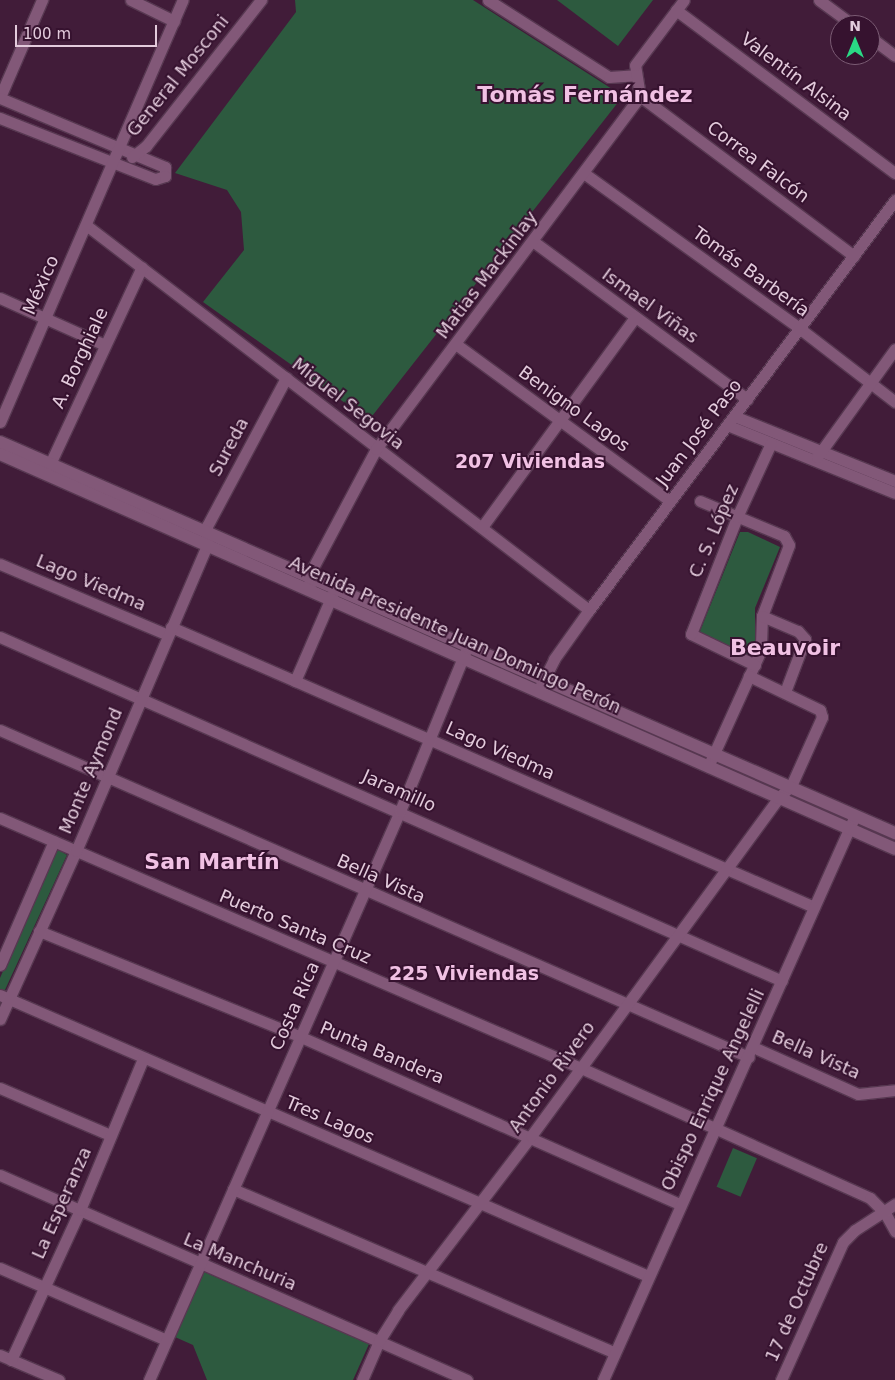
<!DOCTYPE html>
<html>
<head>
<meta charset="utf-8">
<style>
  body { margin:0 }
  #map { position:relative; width:895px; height:1380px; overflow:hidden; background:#411c39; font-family:"DejaVu Sans",sans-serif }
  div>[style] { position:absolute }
  .green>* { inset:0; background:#2d5a3f; transform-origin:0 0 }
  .roads { filter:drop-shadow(1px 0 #573851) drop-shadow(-1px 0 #573851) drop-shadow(0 1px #573851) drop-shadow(0 -1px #573851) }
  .street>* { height:11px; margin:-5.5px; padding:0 5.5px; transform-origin:5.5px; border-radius:5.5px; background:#825878 }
  .secondary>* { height:12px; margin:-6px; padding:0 6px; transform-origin:6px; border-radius:6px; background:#825878 }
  span { translate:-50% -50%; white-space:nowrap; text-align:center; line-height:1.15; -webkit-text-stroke:4px #36122f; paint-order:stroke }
  .street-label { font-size:18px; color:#e3cbdc }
  .neighbourhood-label { font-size:19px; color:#f1c1e4; font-weight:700 }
  .district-label { font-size:22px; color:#f1c1e4; font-weight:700 }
  .north { position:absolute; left:830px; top:15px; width:50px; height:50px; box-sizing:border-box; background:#36122f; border:1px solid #7b5c74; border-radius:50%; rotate:0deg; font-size:14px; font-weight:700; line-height:20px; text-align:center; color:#e3cbdc }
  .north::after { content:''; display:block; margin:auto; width:18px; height:22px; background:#2ad885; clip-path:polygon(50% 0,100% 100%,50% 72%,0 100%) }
  .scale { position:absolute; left:15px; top:25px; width:142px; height:22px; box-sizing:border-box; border:2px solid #e3cbdc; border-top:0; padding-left:6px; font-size:15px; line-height:18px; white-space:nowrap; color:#e3cbdc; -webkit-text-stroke:4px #36122f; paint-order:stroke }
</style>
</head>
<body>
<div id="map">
  <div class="green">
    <div style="clip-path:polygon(295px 0,473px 0,623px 96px,369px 420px,203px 302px,244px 250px,241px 212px,227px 190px,175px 173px,296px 12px)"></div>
    <div style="clip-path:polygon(557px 0,653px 0,618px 46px)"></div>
    <div style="clip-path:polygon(740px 532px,748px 532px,780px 547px,755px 608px,755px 643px,749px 656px,701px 637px,700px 631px)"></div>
    <div style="clip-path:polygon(57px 849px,67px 855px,4px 992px,0 989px,0 978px)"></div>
    <div style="left:733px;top:1148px;width:26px;height:42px;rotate:23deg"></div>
    <div style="clip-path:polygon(204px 1272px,369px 1344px,353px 1380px,207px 1380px,193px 1345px,175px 1337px)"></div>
  </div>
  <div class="roads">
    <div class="street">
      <div style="left:131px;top:0;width:48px;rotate:26deg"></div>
      <div style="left:488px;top:0;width:143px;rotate:32.5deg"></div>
      <div style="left:609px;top:77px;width:26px;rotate:-4deg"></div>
      <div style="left:819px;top:0;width:42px;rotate:36.3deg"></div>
      <div style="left:676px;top:10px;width:273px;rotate:36.7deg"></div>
      <div style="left:870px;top:37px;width:31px;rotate:37deg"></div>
      <div style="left:640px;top:96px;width:267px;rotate:36.8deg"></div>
      <div style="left:640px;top:96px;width:31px;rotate:-99deg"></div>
      <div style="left:635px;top:65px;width:81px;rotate:-53deg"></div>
      <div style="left:0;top:97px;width:106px;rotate:-66.6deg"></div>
      <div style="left:0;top:98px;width:179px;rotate:22.7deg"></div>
      <div style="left:165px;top:167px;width:9px;rotate:90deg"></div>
      <div style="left:165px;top:176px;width:10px;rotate:163deg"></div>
      <div style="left:155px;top:179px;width:167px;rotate:-158.5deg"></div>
      <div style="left:132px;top:157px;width:18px;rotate:-38deg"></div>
      <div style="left:146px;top:146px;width:186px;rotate:-51.8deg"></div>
      <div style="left:585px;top:174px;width:264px;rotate:35.7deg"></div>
      <div style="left:799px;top:328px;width:121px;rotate:37.6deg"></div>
      <div style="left:86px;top:225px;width:633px;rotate:37.43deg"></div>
      <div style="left:534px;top:242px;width:265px;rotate:36.4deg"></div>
      <div style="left:0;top:298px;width:115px;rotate:24.1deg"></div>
      <div style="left:457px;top:345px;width:264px;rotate:36.2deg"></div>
      <div style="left:734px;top:416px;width:174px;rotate:22deg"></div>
      <div style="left:0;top:422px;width:460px;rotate:-66.6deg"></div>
      <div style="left:727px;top:425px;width:181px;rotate:22deg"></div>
      <div style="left:817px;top:457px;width:133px;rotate:-54.2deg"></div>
      <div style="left:50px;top:464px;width:217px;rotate:-65deg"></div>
      <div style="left:700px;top:501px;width:91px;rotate:22.6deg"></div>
      <div style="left:784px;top:536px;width:10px;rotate:61deg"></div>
      <div style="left:789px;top:545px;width:76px;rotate:110.8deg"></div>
      <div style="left:762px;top:616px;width:34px;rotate:92deg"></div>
      <div style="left:761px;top:650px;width:128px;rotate:114.4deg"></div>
      <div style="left:482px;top:527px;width:260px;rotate:-53.9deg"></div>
      <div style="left:0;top:564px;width:182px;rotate:22.9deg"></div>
      <div style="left:310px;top:585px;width:10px;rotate:-96deg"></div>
      <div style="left:309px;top:575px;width:143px;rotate:-62deg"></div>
      <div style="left:376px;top:449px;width:441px;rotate:-53.2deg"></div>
      <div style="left:762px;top:616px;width:39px;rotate:23deg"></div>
      <div style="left:798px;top:631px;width:11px;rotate:49deg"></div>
      <div style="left:805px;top:639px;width:57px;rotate:110.7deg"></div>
      <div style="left:171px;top:627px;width:701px;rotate:23.53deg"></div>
      <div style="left:0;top:637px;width:854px;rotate:23.74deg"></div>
      <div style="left:755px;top:665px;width:71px;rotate:-154.2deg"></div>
      <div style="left:691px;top:634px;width:126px;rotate:-68.5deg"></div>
      <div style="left:737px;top:517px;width:81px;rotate:-65.3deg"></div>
      <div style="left:295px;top:681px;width:96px;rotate:-66.6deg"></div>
      <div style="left:540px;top:687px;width:31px;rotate:-63deg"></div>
      <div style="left:554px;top:659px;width:60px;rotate:-54.5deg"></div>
      <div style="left:589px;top:610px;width:512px;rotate:-53.26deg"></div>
      <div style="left:0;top:730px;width:817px;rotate:23.59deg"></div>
      <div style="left:0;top:818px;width:633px;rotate:23.28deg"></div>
      <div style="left:581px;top:1068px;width:317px;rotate:24.2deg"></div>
      <div style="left:870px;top:1198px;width:21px;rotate:45deg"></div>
      <div style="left:885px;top:1213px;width:21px;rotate:61deg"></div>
      <div style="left:39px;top:931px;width:283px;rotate:22deg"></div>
      <div style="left:301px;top:1037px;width:413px;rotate:23.8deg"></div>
      <div style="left:0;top:965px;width:135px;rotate:-66.5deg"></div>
      <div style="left:0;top:995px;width:706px;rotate:23.44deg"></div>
      <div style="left:0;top:1019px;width:184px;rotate:-65.7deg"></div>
      <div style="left:76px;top:851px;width:333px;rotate:-66.8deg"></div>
      <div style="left:207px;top:545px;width:19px;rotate:-90deg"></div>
      <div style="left:207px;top:526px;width:168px;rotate:-61.9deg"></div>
      <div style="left:753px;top:1047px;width:115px;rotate:24.1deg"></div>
      <div style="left:858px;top:1094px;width:37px;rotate:-6deg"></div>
      <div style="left:0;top:1088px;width:120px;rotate:23.1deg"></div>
      <div style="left:0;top:1175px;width:510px;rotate:23.7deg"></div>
      <div style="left:233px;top:1189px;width:414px;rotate:23.2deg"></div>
      <div style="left:0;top:1268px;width:181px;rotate:23.4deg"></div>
      <div style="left:0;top:1355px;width:64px;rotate:23deg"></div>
      <div style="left:11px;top:1360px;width:165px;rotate:-65.3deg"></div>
      <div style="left:80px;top:1210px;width:164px;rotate:-67.4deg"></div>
      <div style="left:149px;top:1380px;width:622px;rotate:-66.2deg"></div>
      <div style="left:400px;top:811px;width:174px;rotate:-67.7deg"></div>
      <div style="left:362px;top:1380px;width:43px;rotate:-66.4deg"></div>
      <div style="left:379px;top:1341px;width:36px;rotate:-58deg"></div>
      <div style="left:398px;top:1310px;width:219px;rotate:-52.6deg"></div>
      <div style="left:531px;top:1136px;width:419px;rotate:-53.8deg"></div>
      <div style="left:778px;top:798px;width:18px;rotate:-43deg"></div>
      <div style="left:791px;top:786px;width:76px;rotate:-65.8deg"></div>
      <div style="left:822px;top:717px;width:7px;rotate:-106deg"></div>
      <div style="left:820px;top:710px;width:79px;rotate:-154.4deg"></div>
      <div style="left:603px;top:1380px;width:613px;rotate:-65.94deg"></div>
      <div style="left:781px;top:1380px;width:151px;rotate:-65.8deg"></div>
      <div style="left:843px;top:1242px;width:17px;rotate:-45deg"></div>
      <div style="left:855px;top:1230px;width:48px;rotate:-33deg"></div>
    </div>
    <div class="secondary">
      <div style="left:0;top:442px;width:977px;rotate:23.6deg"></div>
      <div style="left:0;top:454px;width:978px;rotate:23.81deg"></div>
    </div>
  </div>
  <div class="street-label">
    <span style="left:178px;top:76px;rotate:-51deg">General Mosconi</span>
    <span style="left:796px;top:77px;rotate:37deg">Valentín Alsina</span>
    <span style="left:758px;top:162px;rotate:37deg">Correa Falcón</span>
    <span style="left:751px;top:272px;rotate:36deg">Tomás Barbería</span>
    <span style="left:487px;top:275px;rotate:-53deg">Matias Mackinlay</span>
    <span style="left:41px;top:285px;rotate:-66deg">México</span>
    <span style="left:650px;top:306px;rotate:36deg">Ismael Viñas</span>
    <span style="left:80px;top:358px;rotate:-65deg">A. Borghiale</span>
    <span style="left:348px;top:404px;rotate:38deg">Miguel Segovia</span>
    <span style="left:574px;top:409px;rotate:36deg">Benigno Lagos</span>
    <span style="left:699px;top:433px;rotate:-53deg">Juan José Paso</span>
    <span style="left:229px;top:447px;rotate:-62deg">Sureda</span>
    <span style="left:714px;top:531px;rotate:-67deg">C. S. López</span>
    <span style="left:91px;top:583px;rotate:23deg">Lago Viedma</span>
    <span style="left:455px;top:635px;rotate:24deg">Avenida Presidente Juan Domingo Perón</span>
    <span style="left:500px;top:751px;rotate:24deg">Lago Viedma</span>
    <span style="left:91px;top:771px;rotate:-67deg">Monte Aymond</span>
    <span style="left:399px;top:791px;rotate:24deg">Jaramillo</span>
    <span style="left:381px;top:879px;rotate:24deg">Bella Vista</span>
    <span style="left:295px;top:927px;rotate:23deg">Puerto Santa Cruz</span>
    <span style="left:295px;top:1006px;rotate:-66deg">Costa Rica</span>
    <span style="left:382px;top:1053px;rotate:23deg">Punta Bandera</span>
    <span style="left:816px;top:1055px;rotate:24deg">Bella Vista</span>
    <span style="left:552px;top:1077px;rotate:-54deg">Antonio Rivero</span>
    <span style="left:713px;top:1090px;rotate:-65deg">Obispo Enrique Angelelli</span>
    <span style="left:330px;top:1120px;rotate:23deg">Tres Lagos</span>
    <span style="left:62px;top:1203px;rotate:-66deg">La Esperanza</span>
    <span style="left:240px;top:1262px;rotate:23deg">La Manchuria</span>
    <span style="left:797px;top:1302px;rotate:-66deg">17 de Octubre</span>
  </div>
  <div class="neighbourhood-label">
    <span style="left:530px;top:462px">207 Viviendas</span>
    <span style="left:464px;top:974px">225 Viviendas</span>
  </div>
  <div class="district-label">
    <span style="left:585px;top:95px">Tomás Fernández</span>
    <span style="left:785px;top:648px">Beauvoir</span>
    <span style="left:212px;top:862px">San Martín</span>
  </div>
  <div class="north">N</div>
  <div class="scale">100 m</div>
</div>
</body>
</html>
